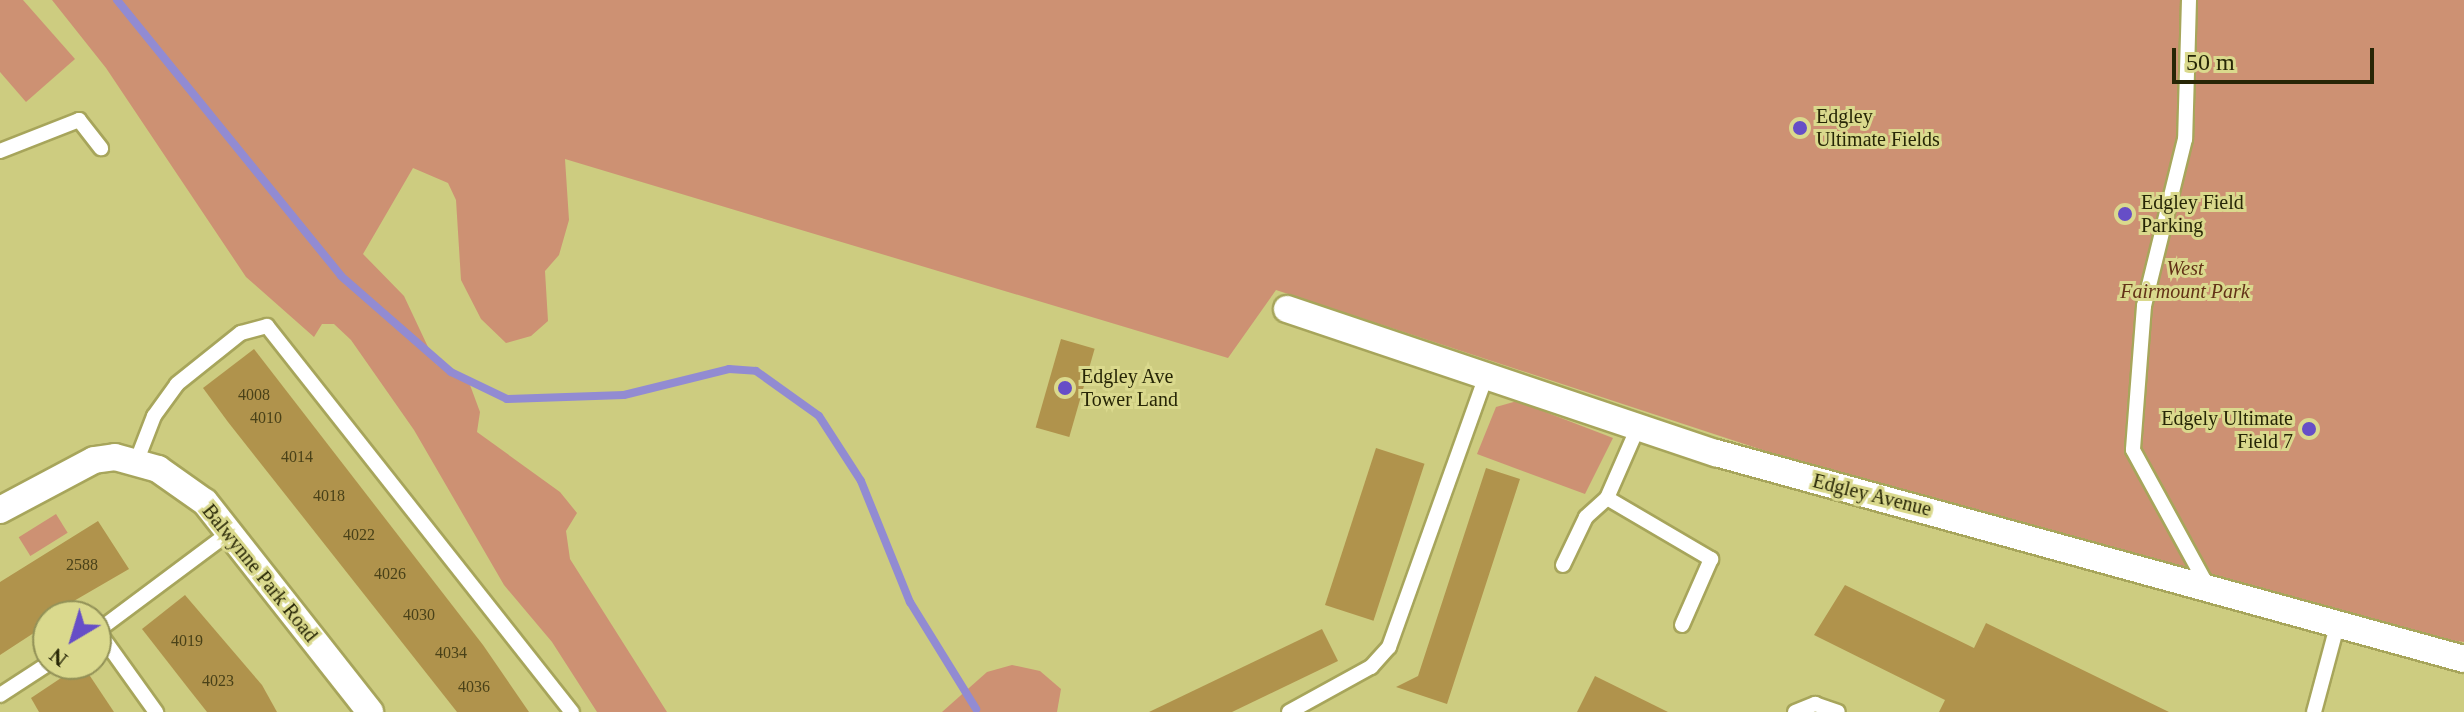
<!DOCTYPE html>
<html>
<head>
<meta charset="utf-8">
<style>
  body { margin:0 }
  #map { position:relative; width:2464px; height:712px; overflow:hidden; background:#cdcc80; font-family:Georgia,serif }
  div>[style] { position:absolute }
  .green>* { inset:0; background:#cd9173; transform-origin:0 0 }
  .stream>* { height:8px; margin:-4px; padding:0 4px; transform-origin:4px; border-radius:4px; background:#928bd2 }
  .building>* { inset:0; background:#b0934c; transform-origin:0 0 }
  .roads { filter:drop-shadow(2px 0 #a7a55b) drop-shadow(-2px 0 #a7a55b) drop-shadow(0 2px #a7a55b) drop-shadow(0 -2px #a7a55b) }
  .service>* { height:14px; margin:-7px; padding:0 7px; transform-origin:7px; border-radius:7px; background:#fff }
  .minor>* { height:26px; margin:-13px; padding:0 13px; transform-origin:13px; border-radius:13px; background:#fff }
  .dots>* { width:22px; height:22px; translate:-50% -50%; box-sizing:border-box; border:4px solid #dad98d; border-radius:50% }
  span { translate:-50% -50%; white-space:nowrap; text-align:center; line-height:1.15; -webkit-text-stroke:6px #dad98d; paint-order:stroke }
  .number-label { font-size:16px; color:#494118 }
  .number-label span { -webkit-text-stroke-width:0 }
  .poi-label { font-size:20px; color:#272606 }
  .left { translate:0 -50%; text-align:left }
  .right { translate:-100% -50%; text-align:right }
  .park-label { font-size:20px; color:#633217; font-style:italic }
  .street-label { font-size:20px; color:#272606 }
  .north { position:absolute; left:32px; top:600px; width:80px; height:80px; box-sizing:border-box; background:#dad98d; border:2px solid #929157; border-radius:50%; rotate:218deg; font-size:22px; font-weight:700; line-height:32px; text-align:center; color:#272606 }
  .north::after { content:''; display:block; margin:auto; width:28px; height:36px; background:#664ec7; clip-path:polygon(50% 0,100% 100%,50% 72%,0 100%) }
  .scale { position:absolute; left:2172px; top:48px; width:202px; height:36px; box-sizing:border-box; border:4px solid #272606; border-top:0; padding-left:10px; font-size:24px; line-height:28px; white-space:nowrap; color:#272606; -webkit-text-stroke:6px #dad98d; paint-order:stroke }
</style>
</head>
<body>
<div id="map">
  <div class="green">
    <div style="clip-path:polygon(0 0,23px 0,75px 59px,26px 102px,0 72px)"></div>
    <div style="clip-path:polygon(52px 0,2464px 0,2464px 642px,2401px 633px,1781px 456px,1276px 290px,1228px 358px,565px 159px,569px 220px,559px 255px,545px 271px,548px 321px,531px 336px,506px 343px,481px 319px,461px 280px,456px 200px,448px 183px,413px 168px,363px 254px,404px 296px,436px 364px,470px 385px,480px 412px,477px 432px,560px 492px,577px 513px,566px 531px,570px 559px,667px 712px,597px 712px,552px 642px,504px 585px,414px 430px,351px 340px,334px 324px,322px 324px,314px 337px,246px 277px,106px 68px)"></div>
    <div style="clip-path:polygon(1517px 401px,1613px 438px,1585px 494px,1477px 454px,1496px 407px)"></div>
    <div style="left:56px;top:514px;width:22px;height:44px;rotate:58deg"></div>
    <div style="clip-path:polygon(1012px 665px,1040px 671px,1061px 689px,1057px 712px,942px 712px,987px 672px)"></div>
  </div>
  <div class="stream">
    <div style="left:117px;top:0;width:355px;rotate:50.9deg"></div>
    <div style="left:341px;top:276px;width:146px;rotate:41.1deg"></div>
    <div style="left:451px;top:372px;width:62px;rotate:25.7deg"></div>
    <div style="left:507px;top:399px;width:117px;rotate:-2deg"></div>
    <div style="left:624px;top:395px;width:108px;rotate:-13.9deg"></div>
    <div style="left:729px;top:369px;width:27px;rotate:4deg"></div>
    <div style="left:756px;top:371px;width:77px;rotate:35.5deg"></div>
    <div style="left:819px;top:416px;width:77px;rotate:57.1deg"></div>
    <div style="left:861px;top:481px;width:131px;rotate:68deg"></div>
    <div style="left:910px;top:602px;width:126px;rotate:58.3deg"></div>
  </div>
  <div class="building">
    <div style="left:1061px;top:339px;width:35px;height:92px;rotate:16deg"></div>
    <div style="clip-path:polygon(254px 349px,483px 645px,529px 712px,457px 712px,228px 422px,203px 388px)"></div>
    <div style="left:1376px;top:448px;width:51px;height:165px;rotate:18deg"></div>
    <div style="clip-path:polygon(1486px 468px,1520px 479px,1447px 704px,1396px 687px,1418px 676px)"></div>
    <div style="clip-path:polygon(98px 521px,129px 569px,48px 616px,46px 625px,0 655px,0 582px)"></div>
    <div style="clip-path:polygon(1845px 585px,1974px 648px,1986px 623px,2169px 712px,1939px 712px,1945px 700px,1814px 635px)"></div>
    <div style="clip-path:polygon(185px 595px,262px 685px,277px 712px,207px 712px,188px 688px,142px 629px)"></div>
    <div style="clip-path:polygon(1322px 629px,1338px 661px,1232px 712px,1149px 712px)"></div>
    <div style="clip-path:polygon(82px 664px,114px 712px,39px 712px,31px 698px)"></div>
    <div style="clip-path:polygon(1595px 676px,1668px 712px,1577px 712px)"></div>
  </div>
  <div class="roads">
    <div class="service">
      <div style="left:2189px;top:0;width:139px;rotate:91.6deg"></div>
      <div style="left:2185px;top:139px;width:172px;rotate:103.8deg"></div>
      <div style="left:2144px;top:306px;width:144px;rotate:94.4deg"></div>
      <div style="left:2133px;top:450px;width:156px;rotate:61.3deg"></div>
      <div style="left:0;top:151px;width:85px;rotate:-21.4deg"></div>
      <div style="left:79px;top:120px;width:36px;rotate:52deg"></div>
      <div style="left:137px;top:460px;width:47px;rotate:-68.9deg"></div>
      <div style="left:154px;top:416px;width:39px;rotate:-54deg"></div>
      <div style="left:177px;top:384px;width:82px;rotate:-38.6deg"></div>
      <div style="left:241px;top:333px;width:27px;rotate:-15deg"></div>
      <div style="left:267px;top:326px;width:492px;rotate:51.7deg"></div>
      <div style="left:1607px;top:498px;width:121px;rotate:30.4deg"></div>
      <div style="left:1711px;top:559px;width:72px;rotate:113.7deg"></div>
      <div style="left:1563px;top:565px;width:53px;rotate:-64.4deg"></div>
      <div style="left:1586px;top:517px;width:28px;rotate:-42deg"></div>
      <div style="left:1607px;top:498px;width:77px;rotate:-66.4deg"></div>
      <div style="left:98px;top:631px;width:100px;rotate:54.4deg"></div>
      <div style="left:96px;top:632px;width:167px;rotate:-36.7deg"></div>
      <div style="left:0;top:695px;width:57px;rotate:-32.9deg"></div>
      <div style="left:1289px;top:712px;width:94px;rotate:-28.8deg"></div>
      <div style="left:1371px;top:667px;width:27px;rotate:-48deg"></div>
      <div style="left:1389px;top:647px;width:291px;rotate:-70.3deg"></div>
      <div style="left:1795px;top:712px;width:22px;rotate:-22deg"></div>
      <div style="left:1815px;top:704px;width:24px;rotate:19deg"></div>
      <div style="left:2314px;top:712px;width:89px;rotate:-75deg"></div>
    </div>
    <div class="minor">
      <div style="left:1287px;top:309px;width:453px;rotate:18.6deg"></div>
      <div style="left:1716px;top:453px;width:776px;rotate:15.4deg"></div>
      <div style="left:0;top:510px;width:106px;rotate:-28deg"></div>
      <div style="left:94px;top:460px;width:21px;rotate:-8deg"></div>
      <div style="left:115px;top:457px;width:45px;rotate:15.6deg"></div>
      <div style="left:158px;top:469px;width:57px;rotate:35.1deg"></div>
      <div style="left:205px;top:502px;width:267px;rotate:51.8deg"></div>
    </div>
  </div>
  <div class="dots">
    <div style="left:1800px;top:128px;background:#664ec7"></div>
    <div style="left:2125px;top:214px;background:#664ec7"></div>
    <div style="left:1065px;top:388px;background:#664ec7"></div>
    <div style="left:2309px;top:429px;background:#664ec7"></div>
  </div>
  <div class="number-label">
    <span style="left:254px;top:395px">4008</span>
    <span style="left:266px;top:418px">4010</span>
    <span style="left:297px;top:457px">4014</span>
    <span style="left:329px;top:496px">4018</span>
    <span style="left:359px;top:535px">4022</span>
    <span style="left:82px;top:565px">2588</span>
    <span style="left:390px;top:574px">4026</span>
    <span style="left:419px;top:615px">4030</span>
    <span style="left:187px;top:641px">4019</span>
    <span style="left:451px;top:653px">4034</span>
    <span style="left:218px;top:681px">4023</span>
    <span style="left:474px;top:687px">4036</span>
  </div>
  <div class="poi-label">
    <span class="left" style="left:1816px;top:128px">Edgley<br>Ultimate Fields</span>
    <span class="left" style="left:2141px;top:214px">Edgley Field<br>Parking</span>
    <span class="left" style="left:1081px;top:388px">Edgley Ave<br>Tower Land</span>
    <span class="right" style="left:2293px;top:430px">Edgely Ultimate<br>Field 7</span>
  </div>
  <div class="park-label">
    <span style="left:2185px;top:280px">West<br>Fairmount Park</span>
  </div>
  <div class="street-label">
    <span style="left:1872px;top:495px;rotate:14deg">Edgley Avenue</span>
    <span style="left:260px;top:573px;rotate:51deg">Balwynne Park Road</span>
  </div>
  <div class="north">N</div>
  <div class="scale">50 m</div>
</div>
</body>
</html>
